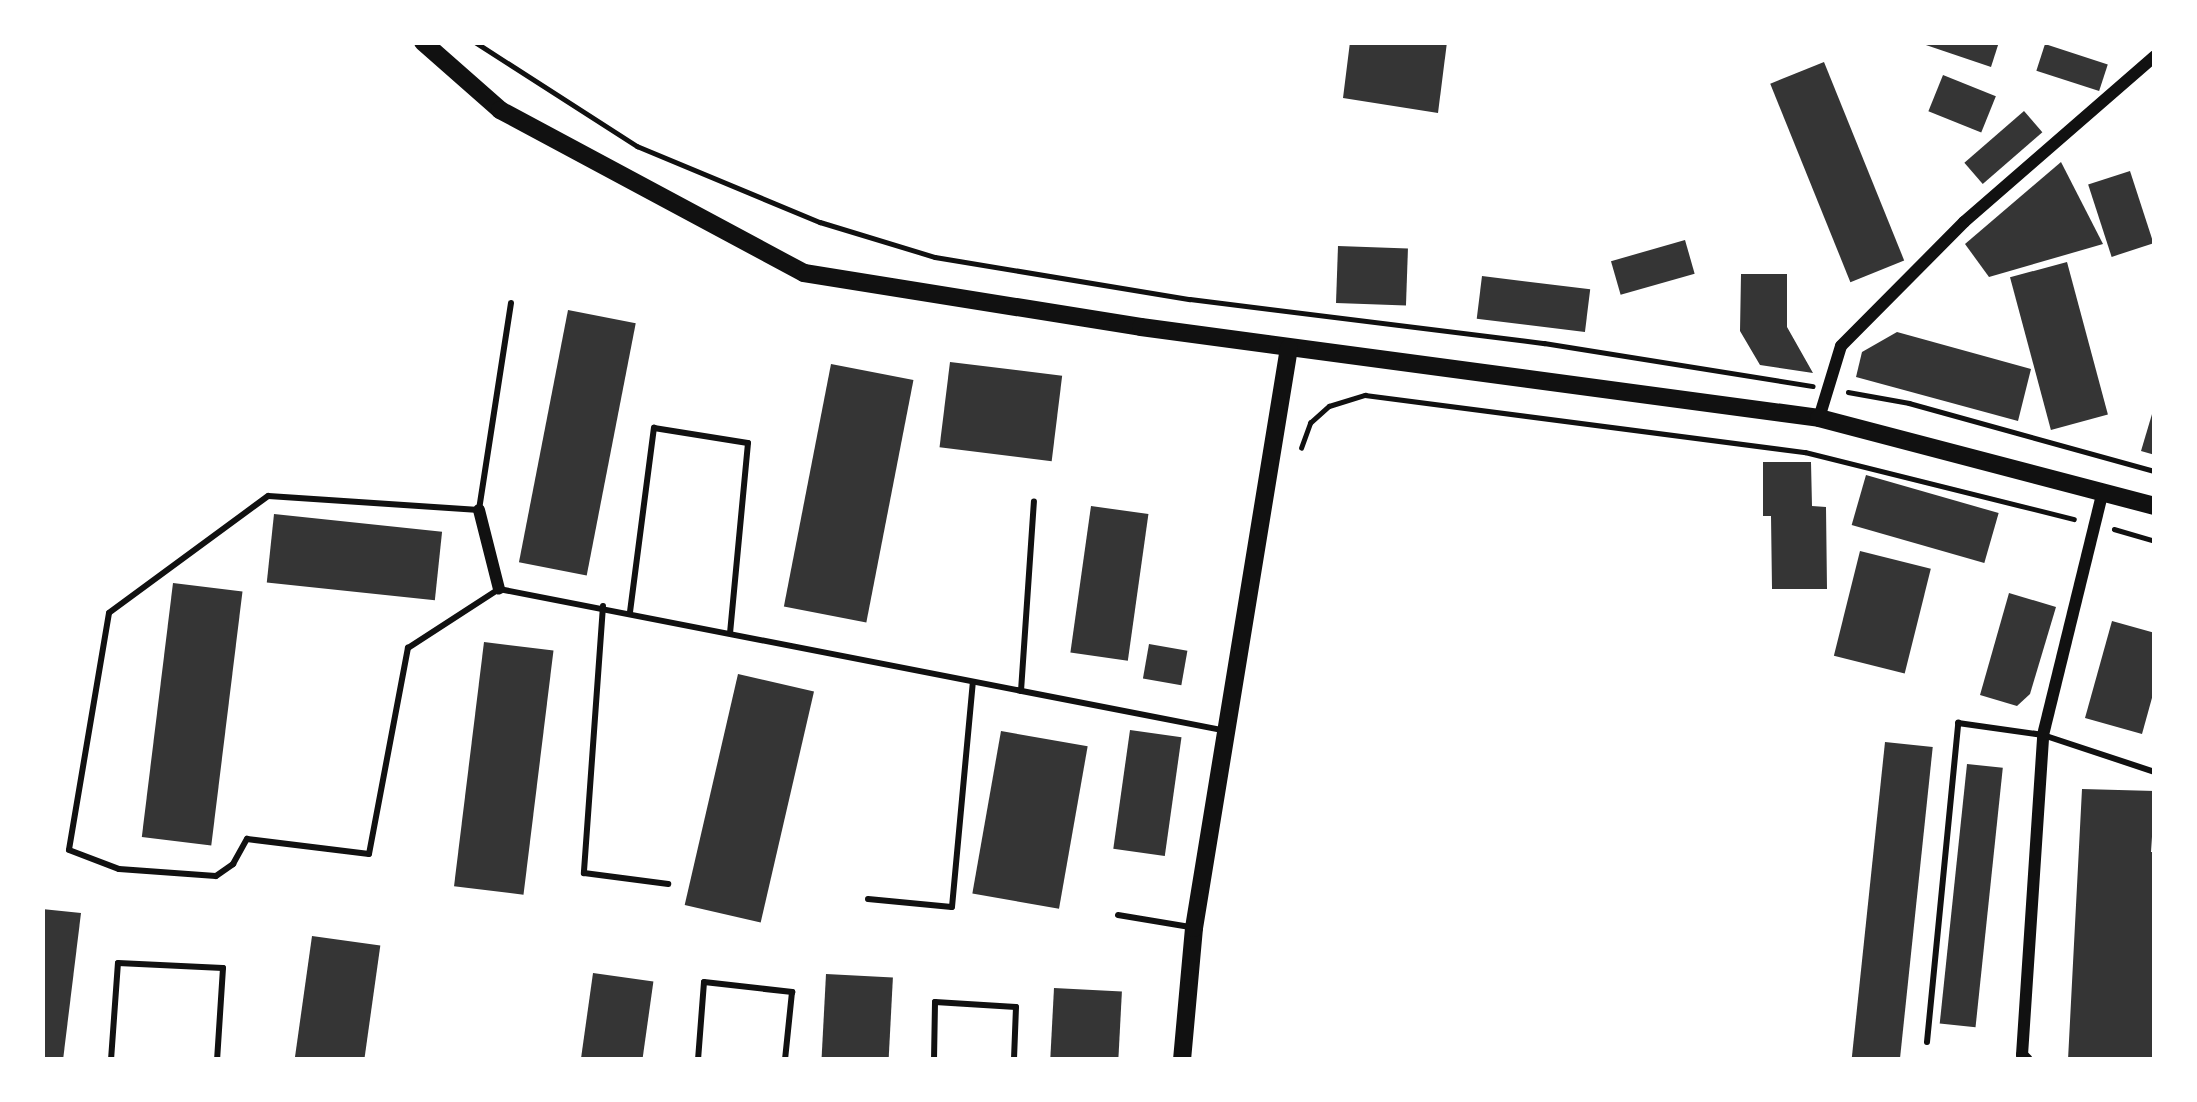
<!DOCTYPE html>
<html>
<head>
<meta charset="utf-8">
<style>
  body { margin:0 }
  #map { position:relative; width:2197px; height:1102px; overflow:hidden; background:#fff; font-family:Bitter,serif }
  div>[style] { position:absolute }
  .building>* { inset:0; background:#353535; transform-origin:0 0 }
  .path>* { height:4.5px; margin:-2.25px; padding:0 2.25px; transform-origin:2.25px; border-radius:2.25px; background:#111 }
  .service>* { height:6px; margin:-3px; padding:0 3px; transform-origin:3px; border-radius:3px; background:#111 }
  .minor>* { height:12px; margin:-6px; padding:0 6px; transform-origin:6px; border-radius:6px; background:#111 }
  .secondary>* { height:18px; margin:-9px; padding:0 9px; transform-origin:9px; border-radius:9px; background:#111 }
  span { translate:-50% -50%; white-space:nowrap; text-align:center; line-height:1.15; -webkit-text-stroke:12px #fff; paint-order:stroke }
  .frame { position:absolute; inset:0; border:45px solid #fff; pointer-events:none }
</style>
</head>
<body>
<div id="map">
  <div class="building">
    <div style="clip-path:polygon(1350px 42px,1447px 42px,1438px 113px,1343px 98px)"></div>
    <div style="clip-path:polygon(1917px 42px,1999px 42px,1991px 67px)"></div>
    <div style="left:2045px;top:44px;width:66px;height:28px;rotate:18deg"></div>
    <div style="left:1824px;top:62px;width:214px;height:58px;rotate:68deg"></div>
    <div style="left:1943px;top:75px;width:57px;height:39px;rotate:22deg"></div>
    <div style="left:2024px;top:111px;width:28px;height:79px;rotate:49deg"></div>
    <div style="clip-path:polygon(2061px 162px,2103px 244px,1989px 277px,1965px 244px)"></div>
    <div style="left:2130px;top:171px;width:76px;height:44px;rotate:72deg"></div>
    <div style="left:1685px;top:240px;width:35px;height:77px;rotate:74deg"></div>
    <div style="left:1338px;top:246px;width:70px;height:57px;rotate:2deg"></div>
    <div style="left:2067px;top:262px;width:158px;height:59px;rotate:75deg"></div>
    <div style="clip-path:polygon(1741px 274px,1787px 274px,1787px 327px,1813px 373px,1760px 365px,1740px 331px)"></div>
    <div style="left:1482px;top:276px;width:109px;height:43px;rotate:7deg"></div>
    <div style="left:568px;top:310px;width:69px;height:257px;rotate:11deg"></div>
    <div style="clip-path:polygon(1897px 332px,2031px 369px,2018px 421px,1856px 377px,1862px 352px)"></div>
    <div style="left:950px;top:362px;width:113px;height:86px;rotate:7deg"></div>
    <div style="left:831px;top:364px;width:84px;height:247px;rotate:11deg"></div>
    <div style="clip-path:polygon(2155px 404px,2155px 455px,2141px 451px)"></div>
    <div style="clip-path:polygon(1763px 462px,1811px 462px,1812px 506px,1826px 507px,1827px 589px,1772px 589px,1771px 516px,1763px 516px)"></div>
    <div style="left:1866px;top:475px;width:138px;height:52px;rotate:16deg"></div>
    <div style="left:1091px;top:506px;width:58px;height:148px;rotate:8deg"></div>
    <div style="left:274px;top:514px;width:169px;height:69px;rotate:6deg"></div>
    <div style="left:1860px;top:551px;width:73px;height:108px;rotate:14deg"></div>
    <div style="left:173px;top:583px;width:70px;height:256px;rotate:7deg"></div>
    <div style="clip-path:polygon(2009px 593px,2056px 607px,2030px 694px,2017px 706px,1980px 695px)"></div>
    <div style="clip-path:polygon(2112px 621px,2155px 633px,2155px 687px,2142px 734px,2085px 718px)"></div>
    <div style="left:484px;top:642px;width:70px;height:246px;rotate:7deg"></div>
    <div style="left:1149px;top:644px;width:39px;height:35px;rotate:10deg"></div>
    <div style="left:738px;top:674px;width:78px;height:237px;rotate:13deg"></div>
    <div style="left:1130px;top:730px;width:52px;height:120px;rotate:8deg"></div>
    <div style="left:1001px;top:731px;width:88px;height:165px;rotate:10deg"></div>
    <div style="left:1885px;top:742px;width:48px;height:320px;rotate:6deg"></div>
    <div style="left:1967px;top:764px;width:36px;height:261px;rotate:6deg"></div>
    <div style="clip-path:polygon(2082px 789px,2155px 791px,2151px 852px,2155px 852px,2155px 1060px,2068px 1060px)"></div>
    <div style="clip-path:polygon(42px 909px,81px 913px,63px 1060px,42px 1060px)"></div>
    <div style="left:312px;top:936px;width:69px;height:125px;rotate:8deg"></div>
    <div style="left:593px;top:973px;width:61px;height:88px;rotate:8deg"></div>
    <div style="left:826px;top:974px;width:67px;height:86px;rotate:3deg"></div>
    <div style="left:1054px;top:988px;width:68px;height:72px;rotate:3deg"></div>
  </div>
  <div class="path">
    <div style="left:475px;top:42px;width:193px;rotate:32.7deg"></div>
    <div style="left:637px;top:146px;width:198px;rotate:22.6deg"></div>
    <div style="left:820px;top:222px;width:120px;rotate:16.9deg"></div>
    <div style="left:935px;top:257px;width:258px;rotate:9.4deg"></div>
    <div style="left:1190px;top:299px;width:357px;rotate:7.1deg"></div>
    <div style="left:1544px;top:343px;width:272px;rotate:9.1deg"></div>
    <div style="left:1848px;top:392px;width:62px;rotate:10.2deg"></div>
    <div style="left:1909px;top:403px;width:255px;rotate:15.5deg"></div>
    <div style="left:1301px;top:448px;width:27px;rotate:-70deg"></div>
    <div style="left:1310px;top:423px;width:25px;rotate:-42deg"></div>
    <div style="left:1329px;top:406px;width:38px;rotate:-17deg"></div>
    <div style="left:1365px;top:395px;width:444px;rotate:7.4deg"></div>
    <div style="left:1805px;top:452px;width:277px;rotate:14deg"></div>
    <div style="left:2114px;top:529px;width:43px;rotate:16.3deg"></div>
  </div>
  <div class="service">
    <div style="left:511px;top:303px;width:209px;rotate:98.8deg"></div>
    <div style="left:479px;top:510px;width:211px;rotate:-176.2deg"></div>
    <div style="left:268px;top:496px;width:197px;rotate:143.7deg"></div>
    <div style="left:109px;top:613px;width:240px;rotate:99.6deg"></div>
    <div style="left:69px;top:850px;width:53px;rotate:20.8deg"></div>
    <div style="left:119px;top:869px;width:97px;rotate:4.1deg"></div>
    <div style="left:216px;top:876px;width:21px;rotate:-35deg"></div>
    <div style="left:233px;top:864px;width:29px;rotate:-61deg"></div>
    <div style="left:247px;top:839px;width:123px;rotate:7deg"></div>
    <div style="left:369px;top:854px;width:210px;rotate:-79.3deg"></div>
    <div style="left:408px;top:648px;width:108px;rotate:-33deg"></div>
    <div style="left:499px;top:589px;width:737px;rotate:11.04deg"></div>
    <div style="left:603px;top:606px;width:268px;rotate:94.1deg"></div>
    <div style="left:584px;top:873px;width:85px;rotate:7.5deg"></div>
    <div style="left:630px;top:612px;width:186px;rotate:-82.6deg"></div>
    <div style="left:654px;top:428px;width:95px;rotate:9.1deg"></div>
    <div style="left:748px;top:443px;width:190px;rotate:95.4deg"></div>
    <div style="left:1021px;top:691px;width:190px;rotate:-86.1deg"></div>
    <div style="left:868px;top:899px;width:84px;rotate:5.4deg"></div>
    <div style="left:952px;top:907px;width:226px;rotate:-84.7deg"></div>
    <div style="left:1118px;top:915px;width:73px;rotate:9.5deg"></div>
    <div style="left:1927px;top:1042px;width:321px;rotate:-84.4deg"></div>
    <div style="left:1958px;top:723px;width:86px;rotate:8deg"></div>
    <div style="left:2043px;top:735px;width:118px;rotate:18.3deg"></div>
    <div style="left:111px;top:1060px;width:97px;rotate:-85.9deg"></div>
    <div style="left:118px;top:963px;width:105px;rotate:2.7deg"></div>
    <div style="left:223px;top:968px;width:92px;rotate:93.7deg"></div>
    <div style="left:698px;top:1060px;width:78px;rotate:-85.6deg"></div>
    <div style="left:704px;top:982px;width:89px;rotate:6.5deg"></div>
    <div style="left:792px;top:992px;width:68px;rotate:95.9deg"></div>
    <div style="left:934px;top:1060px;width:58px;rotate:-89deg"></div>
    <div style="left:935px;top:1002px;width:81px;rotate:3.5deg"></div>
    <div style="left:1016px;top:1007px;width:53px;rotate:92.2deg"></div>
  </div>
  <div class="minor">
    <div style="left:1819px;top:418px;width:75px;rotate:-73deg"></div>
    <div style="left:1841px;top:346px;width:175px;rotate:-45.2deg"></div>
    <div style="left:1964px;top:222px;width:253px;rotate:-41deg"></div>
    <div style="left:479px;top:510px;width:81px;rotate:75.8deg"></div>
    <div style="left:2027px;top:1060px;width:7px;rotate:-135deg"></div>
    <div style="left:2022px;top:1055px;width:321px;rotate:-86.2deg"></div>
    <div style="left:2043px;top:735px;width:252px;rotate:-76.2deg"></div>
  </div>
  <div class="secondary">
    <div style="left:423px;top:42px;width:103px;rotate:41.4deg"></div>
    <div style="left:500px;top:110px;width:345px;rotate:28.2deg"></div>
    <div style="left:804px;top:273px;width:341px;rotate:9.1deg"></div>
    <div style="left:1141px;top:327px;width:684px;rotate:7.64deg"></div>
    <div style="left:1819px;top:418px;width:347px;rotate:14.7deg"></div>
    <div style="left:1182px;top:1060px;width:133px;rotate:-84.8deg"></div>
    <div style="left:1194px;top:928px;width:588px;rotate:-80.7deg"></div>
  </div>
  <div class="frame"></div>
</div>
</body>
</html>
